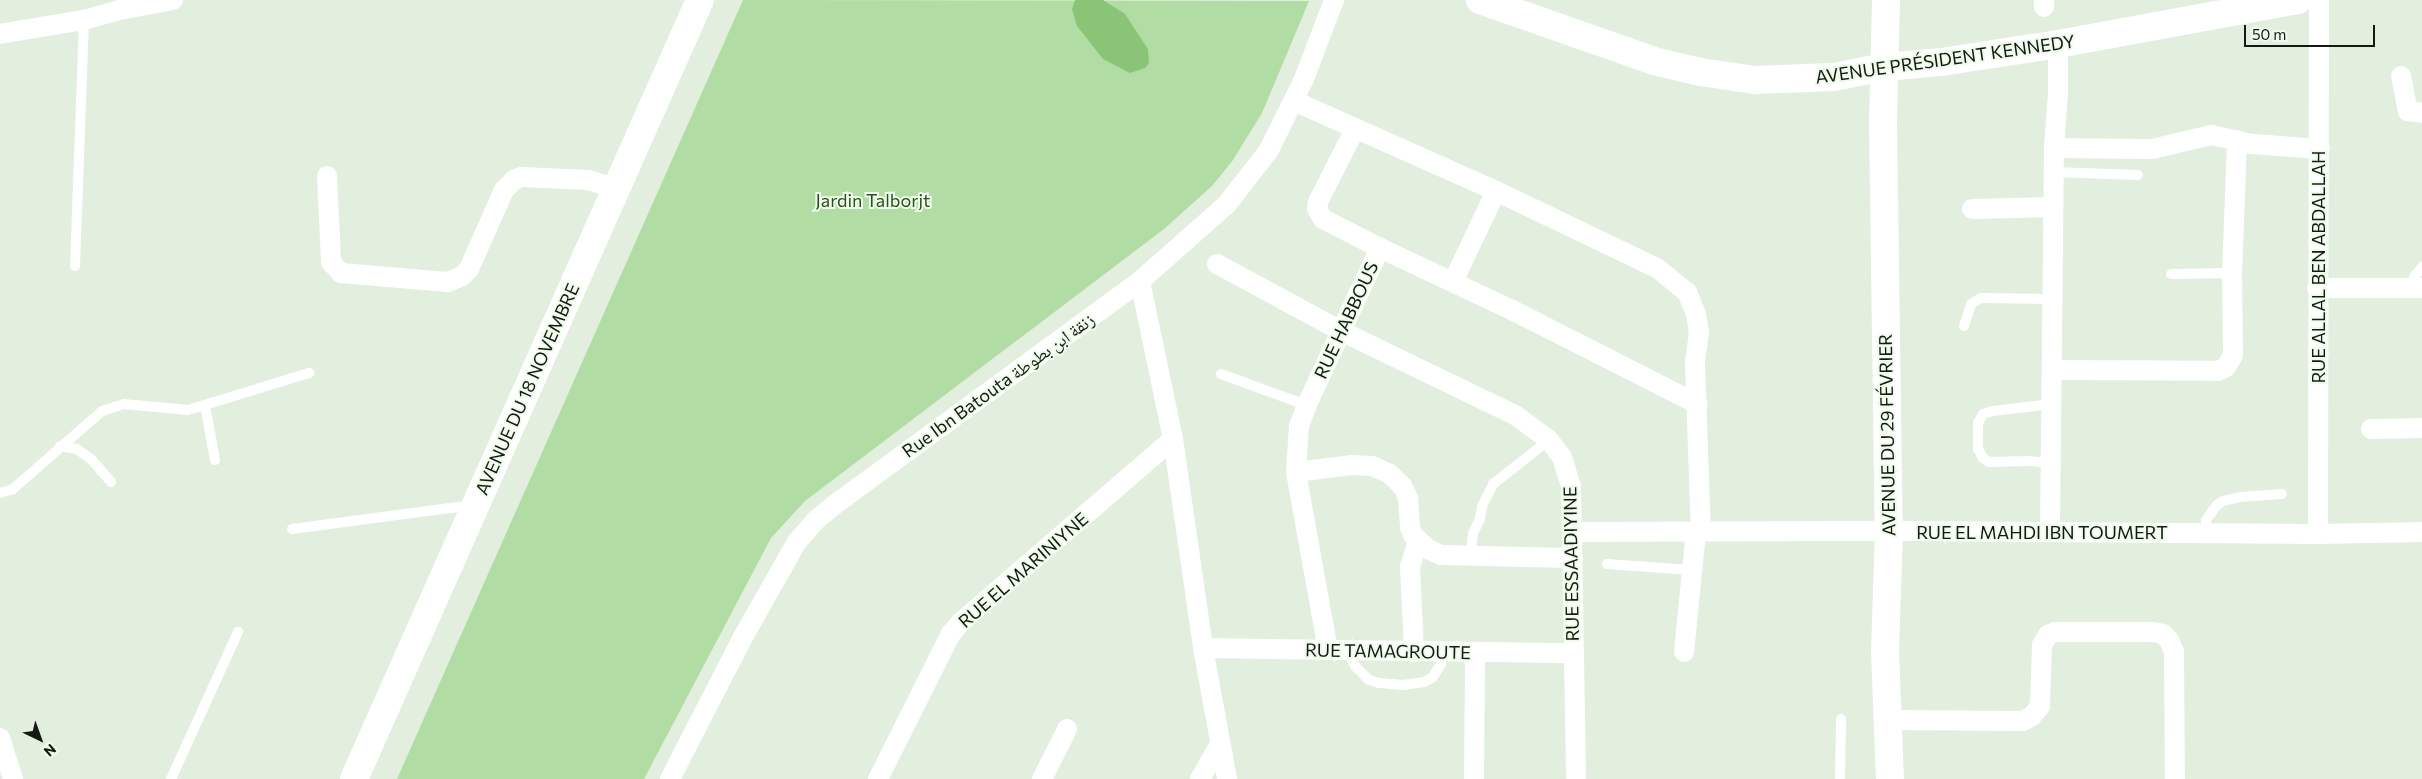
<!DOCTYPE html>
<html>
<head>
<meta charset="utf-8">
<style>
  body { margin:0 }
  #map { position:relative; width:2422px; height:779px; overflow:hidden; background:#e2eede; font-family:Commissioner,"Noto Naskh Arabic",sans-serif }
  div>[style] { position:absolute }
  .green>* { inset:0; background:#b1dca3 }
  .water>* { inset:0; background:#8ac577 }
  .lane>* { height:10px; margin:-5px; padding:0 5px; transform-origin:5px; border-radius:5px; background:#fff }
  .street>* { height:20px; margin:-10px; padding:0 10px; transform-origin:10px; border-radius:10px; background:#fff }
  .secondary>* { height:28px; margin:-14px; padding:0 14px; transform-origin:14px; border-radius:14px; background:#fff }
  span { translate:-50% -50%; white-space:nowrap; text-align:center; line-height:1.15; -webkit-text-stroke:4px #effceb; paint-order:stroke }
  .street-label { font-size:18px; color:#151913 }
  .park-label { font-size:18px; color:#294f1a }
  .north { position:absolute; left:15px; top:714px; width:50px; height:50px; -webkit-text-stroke:4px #effceb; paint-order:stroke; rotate:138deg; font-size:14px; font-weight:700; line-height:20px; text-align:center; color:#151913 }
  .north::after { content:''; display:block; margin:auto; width:18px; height:22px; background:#151913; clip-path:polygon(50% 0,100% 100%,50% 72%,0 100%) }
  .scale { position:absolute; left:2244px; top:25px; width:131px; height:22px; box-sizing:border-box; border:2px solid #151913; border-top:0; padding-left:6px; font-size:15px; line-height:18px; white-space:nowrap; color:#151913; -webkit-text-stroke:4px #effceb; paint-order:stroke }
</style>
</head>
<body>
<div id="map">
  <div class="green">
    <div style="clip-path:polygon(743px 0,1309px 1px,1262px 113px,1233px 160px,1212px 186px,1164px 229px,805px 501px,771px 538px,644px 779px,397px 779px)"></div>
  </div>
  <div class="water">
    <div style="clip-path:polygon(1075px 0,1103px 0,1125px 14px,1148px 49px,1149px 63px,1145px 68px,1130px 73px,1103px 59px,1077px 26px,1072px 9px)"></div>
  </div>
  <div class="lane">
    <div style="left:2053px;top:172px;width:85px;rotate:2deg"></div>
    <div style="left:75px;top:266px;width:246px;rotate:-87.9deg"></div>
    <div style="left:2171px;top:274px;width:61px;rotate:-0.9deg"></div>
    <div style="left:2416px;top:288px;width:11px;rotate:-100deg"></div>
    <div style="left:2414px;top:277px;width:13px;rotate:-51deg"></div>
    <div style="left:1964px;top:326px;width:23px;rotate:-72deg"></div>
    <div style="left:1971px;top:304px;width:12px;rotate:-31deg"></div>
    <div style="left:1981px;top:298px;width:70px;rotate:0.8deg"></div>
    <div style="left:1221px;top:374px;width:90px;rotate:20deg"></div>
    <div style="left:205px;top:405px;width:56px;rotate:79.7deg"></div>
    <div style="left:60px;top:446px;width:17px;rotate:10deg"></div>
    <div style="left:77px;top:449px;width:19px;rotate:36deg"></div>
    <div style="left:92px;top:460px;width:29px;rotate:49deg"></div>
    <div style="left:2052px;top:463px;width:23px;rotate:-175deg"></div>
    <div style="left:2029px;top:461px;width:40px;rotate:178.6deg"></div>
    <div style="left:1989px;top:462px;width:7px;rotate:-146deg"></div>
    <div style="left:1983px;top:458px;width:10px;rotate:-119deg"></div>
    <div style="left:1978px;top:449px;width:26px;rotate:-90deg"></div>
    <div style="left:1978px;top:423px;width:10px;rotate:-61deg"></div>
    <div style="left:1983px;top:414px;width:10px;rotate:-17deg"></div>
    <div style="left:1993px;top:411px;width:59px;rotate:-6.8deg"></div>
    <div style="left:0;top:493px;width:14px;rotate:-17deg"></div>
    <div style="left:13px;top:489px;width:118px;rotate:-41.2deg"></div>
    <div style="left:102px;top:411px;width:23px;rotate:-18deg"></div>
    <div style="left:124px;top:404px;width:64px;rotate:5.4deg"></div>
    <div style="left:188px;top:410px;width:127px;rotate:-17deg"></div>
    <div style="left:292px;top:529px;width:182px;rotate:-7.6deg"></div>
    <div style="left:2206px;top:533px;width:13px;rotate:-90deg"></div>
    <div style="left:2206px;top:520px;width:19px;rotate:-54deg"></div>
    <div style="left:2217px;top:505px;width:7px;rotate:-34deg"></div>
    <div style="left:2223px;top:501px;width:17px;rotate:-13deg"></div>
    <div style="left:2240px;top:497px;width:42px;rotate:-4.1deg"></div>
    <div style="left:1473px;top:556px;width:6px;rotate:-108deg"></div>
    <div style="left:1471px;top:550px;width:17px;rotate:-83deg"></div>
    <div style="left:1473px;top:533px;width:16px;rotate:-63deg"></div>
    <div style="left:1480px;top:519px;width:13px;rotate:-81deg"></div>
    <div style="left:1482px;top:506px;width:25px;rotate:-63deg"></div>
    <div style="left:1493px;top:484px;width:71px;rotate:-38.2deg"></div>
    <div style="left:1607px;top:564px;width:84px;rotate:4.1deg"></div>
    <div style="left:1346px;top:650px;width:20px;rotate:60deg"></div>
    <div style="left:1356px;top:667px;width:18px;rotate:45deg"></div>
    <div style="left:1369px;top:680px;width:10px;rotate:17deg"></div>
    <div style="left:1379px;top:683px;width:24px;rotate:5deg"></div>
    <div style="left:1403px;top:685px;width:21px;rotate:-8deg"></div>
    <div style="left:1424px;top:682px;width:9px;rotate:-27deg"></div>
    <div style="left:1432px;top:678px;width:17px;rotate:-57deg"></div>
    <div style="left:1441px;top:664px;width:12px;rotate:-90deg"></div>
    <div style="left:171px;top:779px;width:162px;rotate:-65.5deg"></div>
    <div style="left:1840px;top:779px;width:60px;rotate:-89deg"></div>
  </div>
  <div class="street">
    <div style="left:2044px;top:0;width:7px;rotate:90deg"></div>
    <div style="left:0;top:34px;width:85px;rotate:-9.5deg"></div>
    <div style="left:84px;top:20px;width:37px;rotate:-16deg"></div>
    <div style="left:120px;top:10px;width:54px;rotate:-10.7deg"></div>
    <div style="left:2401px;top:76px;width:36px;rotate:79deg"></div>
    <div style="left:2408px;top:111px;width:14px;rotate:8deg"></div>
    <div style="left:1294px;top:101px;width:221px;rotate:24deg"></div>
    <div style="left:1496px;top:191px;width:178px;rotate:25.6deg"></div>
    <div style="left:1657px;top:268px;width:38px;rotate:39deg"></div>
    <div style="left:1687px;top:292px;width:24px;rotate:68deg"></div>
    <div style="left:1696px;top:314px;width:19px;rotate:81deg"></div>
    <div style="left:1699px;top:333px;width:30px;rotate:98deg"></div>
    <div style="left:1695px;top:363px;width:169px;rotate:88deg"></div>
    <div style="left:1355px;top:129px;width:82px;rotate:116.9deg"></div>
    <div style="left:1318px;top:202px;width:7px;rotate:98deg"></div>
    <div style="left:1317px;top:209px;width:12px;rotate:59deg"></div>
    <div style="left:1323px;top:219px;width:64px;rotate:27deg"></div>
    <div style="left:2054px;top:148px;width:98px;rotate:0.6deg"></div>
    <div style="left:2152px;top:149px;width:61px;rotate:-13.3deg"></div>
    <div style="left:2211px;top:135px;width:42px;rotate:12.4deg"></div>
    <div style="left:2252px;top:144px;width:68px;rotate:4.2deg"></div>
    <div style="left:327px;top:176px;width:86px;rotate:87.3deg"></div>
    <div style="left:331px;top:262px;width:15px;rotate:48deg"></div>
    <div style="left:341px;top:273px;width:107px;rotate:4.8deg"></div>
    <div style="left:448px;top:282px;width:15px;rotate:-23deg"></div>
    <div style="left:462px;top:276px;width:10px;rotate:-45deg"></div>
    <div style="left:469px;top:269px;width:86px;rotate:-66.1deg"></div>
    <div style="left:504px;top:190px;width:14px;rotate:-45deg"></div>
    <div style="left:514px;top:180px;width:8px;rotate:-23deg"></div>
    <div style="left:521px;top:177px;width:68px;rotate:2.5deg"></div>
    <div style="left:589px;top:180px;width:28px;rotate:18deg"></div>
    <div style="left:1972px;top:209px;width:81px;rotate:-1.4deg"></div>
    <div style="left:1217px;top:264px;width:141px;rotate:28.4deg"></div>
    <div style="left:1341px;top:331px;width:193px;rotate:25.8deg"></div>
    <div style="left:1515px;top:415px;width:42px;rotate:36.3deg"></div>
    <div style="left:1549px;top:440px;width:21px;rotate:53deg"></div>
    <div style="left:1562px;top:457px;width:30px;rotate:73deg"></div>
    <div style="left:1571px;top:486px;width:293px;rotate:89deg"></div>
    <div style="left:1140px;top:281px;width:161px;rotate:78.2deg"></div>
    <div style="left:1173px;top:439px;width:211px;rotate:81.8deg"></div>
    <div style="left:1203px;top:648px;width:133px;rotate:79.6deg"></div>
    <div style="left:1453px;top:282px;width:101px;rotate:-64.7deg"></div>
    <div style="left:2317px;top:288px;width:105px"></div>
    <div style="left:2052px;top:370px;width:166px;rotate:0.3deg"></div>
    <div style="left:2218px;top:371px;width:9px;rotate:-27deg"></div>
    <div style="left:2226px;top:367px;width:14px;rotate:-60deg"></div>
    <div style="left:2233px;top:355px;width:82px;rotate:-90.7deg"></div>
    <div style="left:2232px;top:273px;width:133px;rotate:-87.8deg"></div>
    <div style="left:2371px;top:429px;width:51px;rotate:-1.1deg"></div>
    <div style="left:1296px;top:472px;width:56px;rotate:-7.1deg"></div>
    <div style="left:1352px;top:465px;width:20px;rotate:3deg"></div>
    <div style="left:1372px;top:466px;width:20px;rotate:24deg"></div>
    <div style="left:1390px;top:474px;width:18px;rotate:45deg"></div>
    <div style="left:1403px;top:487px;width:12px;rotate:66deg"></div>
    <div style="left:1408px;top:498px;width:29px;rotate:86deg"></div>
    <div style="left:1410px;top:527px;width:9px;rotate:69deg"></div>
    <div style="left:1413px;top:535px;width:21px;rotate:43deg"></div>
    <div style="left:1428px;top:549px;width:14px;rotate:25deg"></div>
    <div style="left:1441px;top:555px;width:132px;rotate:1.3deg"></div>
    <div style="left:2050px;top:531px;width:383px;rotate:-89.4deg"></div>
    <div style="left:2054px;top:148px;width:56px;rotate:-85.9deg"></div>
    <div style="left:2058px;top:92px;width:48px;rotate:-90deg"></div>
    <div style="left:1572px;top:532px;width:331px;rotate:-0.2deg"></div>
    <div style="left:1903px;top:531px;width:415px;rotate:0.4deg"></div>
    <div style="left:2318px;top:534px;width:104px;rotate:-1.1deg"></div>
    <div style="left:2318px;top:534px;width:534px;rotate:-89.89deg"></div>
    <div style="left:1203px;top:648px;width:371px;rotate:0.8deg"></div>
    <div style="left:1328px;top:650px;width:181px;rotate:-100.2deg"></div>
    <div style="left:1296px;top:472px;width:46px;rotate:-86.3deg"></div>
    <div style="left:1299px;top:426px;width:30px;rotate:-69deg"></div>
    <div style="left:1310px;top:398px;width:166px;rotate:-65deg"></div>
    <div style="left:1380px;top:248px;width:146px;rotate:25.2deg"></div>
    <div style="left:1512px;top:310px;width:208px;rotate:26.9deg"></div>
    <div style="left:1414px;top:652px;width:85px;rotate:-92.7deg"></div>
    <div style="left:1410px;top:567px;width:27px;rotate:-73deg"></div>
    <div style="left:1684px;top:652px;width:121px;rotate:-84.3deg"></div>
    <div style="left:1888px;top:720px;width:135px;rotate:0.4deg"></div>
    <div style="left:2023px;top:721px;width:10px;rotate:-29deg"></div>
    <div style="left:2032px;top:716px;width:13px;rotate:-51deg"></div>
    <div style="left:2040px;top:706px;width:61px;rotate:-88.1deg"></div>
    <div style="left:2042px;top:645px;width:12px;rotate:-59deg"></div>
    <div style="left:2048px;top:635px;width:8px;rotate:-23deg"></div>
    <div style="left:2055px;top:632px;width:98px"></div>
    <div style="left:2153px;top:632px;width:10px;rotate:11deg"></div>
    <div style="left:2163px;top:634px;width:8px;rotate:45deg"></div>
    <div style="left:2169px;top:640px;width:12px;rotate:66deg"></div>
    <div style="left:2174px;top:651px;width:128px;rotate:89.6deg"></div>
    <div style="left:0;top:738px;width:43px;rotate:72.4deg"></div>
    <div style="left:670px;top:779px;width:157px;rotate:-62.8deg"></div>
    <div style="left:742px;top:639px;width:110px;rotate:-60.6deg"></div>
    <div style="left:796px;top:543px;width:30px;rotate:-49deg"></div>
    <div style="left:816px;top:520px;width:32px;rotate:-39deg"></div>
    <div style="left:841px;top:500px;width:371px;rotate:-36.2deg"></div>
    <div style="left:1140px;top:281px;width:116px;rotate:-41.5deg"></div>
    <div style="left:1227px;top:204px;width:68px;rotate:-52.1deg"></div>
    <div style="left:1269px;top:150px;width:79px;rotate:-63.8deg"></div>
    <div style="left:1304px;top:79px;width:85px;rotate:-69.2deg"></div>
    <div style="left:878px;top:779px;width:161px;rotate:-63.4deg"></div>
    <div style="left:950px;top:635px;width:17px;rotate:-50deg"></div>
    <div style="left:961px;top:622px;width:280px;rotate:-40.8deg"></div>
    <div style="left:1042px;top:779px;width:56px;rotate:-63.4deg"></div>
    <div style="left:1200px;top:779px;width:40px;rotate:-60.3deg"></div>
    <div style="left:1474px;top:779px;width:126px;rotate:-89.5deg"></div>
  </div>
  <div class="secondary">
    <div style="left:1480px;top:0;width:184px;rotate:19.3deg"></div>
    <div style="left:1654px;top:61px;width:47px;rotate:13.4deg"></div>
    <div style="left:1700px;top:72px;width:56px;rotate:8.3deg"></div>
    <div style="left:1755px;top:80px;width:79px;rotate:-2.2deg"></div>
    <div style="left:1834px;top:77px;width:51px;rotate:-11.3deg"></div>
    <div style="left:1884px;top:67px;width:57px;rotate:-5deg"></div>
    <div style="left:1941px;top:62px;width:118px;rotate:-8.7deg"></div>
    <div style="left:2058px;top:44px;width:244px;rotate:-10.4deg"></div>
    <div style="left:1886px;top:0;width:122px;rotate:91.4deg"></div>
    <div style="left:1883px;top:122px;width:409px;rotate:89.2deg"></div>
    <div style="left:1889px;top:531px;width:120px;rotate:91.9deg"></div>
    <div style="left:1885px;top:651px;width:128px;rotate:87.8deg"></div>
    <div style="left:354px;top:779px;width:852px;rotate:-66.05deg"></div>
  </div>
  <div class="street-label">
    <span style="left:1945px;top:59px;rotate:-8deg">AVENUE PRÉSIDENT KENNEDY</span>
    <span style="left:2318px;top:267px;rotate:-90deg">RUE ALLAL BEN ABDALLAH</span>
    <span style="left:1346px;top:320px;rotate:-65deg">RUE HABBOUS</span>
    <span style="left:998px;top:385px;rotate:-36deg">Rue Ibn Batouta زنقة ابن بطوطة</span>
    <span style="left:527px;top:389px;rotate:-66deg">AVENUE DU 18 NOVEMBRE</span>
    <span style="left:1887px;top:435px;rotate:-91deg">AVENUE DU 29 FÉVRIER</span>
    <span style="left:2042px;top:532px">RUE EL MAHDI IBN TOUMERT</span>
    <span style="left:1571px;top:564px;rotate:-91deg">RUE ESSAADIYINE</span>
    <span style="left:1023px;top:570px;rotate:-41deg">RUE EL MARINIYNE</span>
    <span style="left:1388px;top:651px;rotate:1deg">RUE TAMAGROUTE</span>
  </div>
  <div class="park-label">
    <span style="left:873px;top:200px">Jardin Talborjt</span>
  </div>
  <div class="north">N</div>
  <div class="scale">50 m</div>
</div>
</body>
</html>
